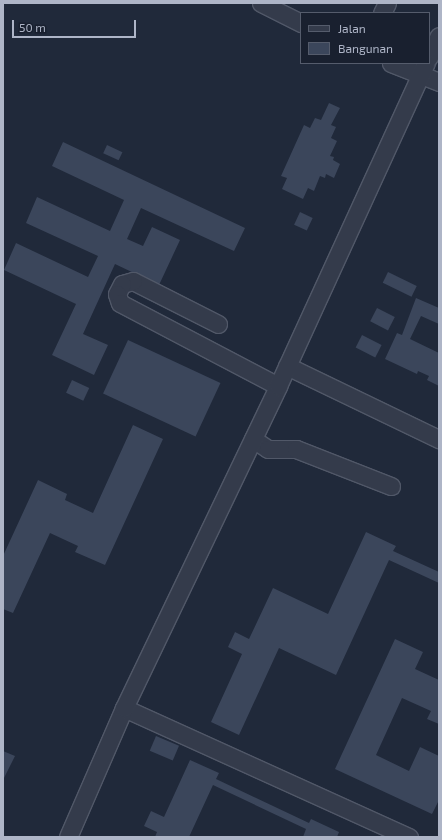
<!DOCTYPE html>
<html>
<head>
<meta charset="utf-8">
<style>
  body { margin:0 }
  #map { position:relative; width:442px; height:840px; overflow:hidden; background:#20293a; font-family:"Exo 2",sans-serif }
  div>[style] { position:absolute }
  .building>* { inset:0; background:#3b465b; transform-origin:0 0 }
  .roads { filter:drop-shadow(1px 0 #515868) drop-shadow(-1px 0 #515868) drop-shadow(0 1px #515868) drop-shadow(0 -1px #515868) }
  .minor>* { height:17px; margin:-8.5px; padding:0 8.5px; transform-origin:8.5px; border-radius:8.5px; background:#343b4b }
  span { translate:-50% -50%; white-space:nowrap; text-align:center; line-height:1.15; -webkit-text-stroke:3.5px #19202f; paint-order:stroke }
  .frame { position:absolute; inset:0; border:4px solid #aeb5c7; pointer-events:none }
  .legend { position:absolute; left:300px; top:12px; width:130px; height:52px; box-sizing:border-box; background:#19202f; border:1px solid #555c6c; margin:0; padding:5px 7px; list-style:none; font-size:12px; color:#aeb5c7 }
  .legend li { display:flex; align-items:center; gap:8px; height:20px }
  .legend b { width:20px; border:1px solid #555c6c }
  .scale { position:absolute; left:12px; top:20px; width:124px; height:18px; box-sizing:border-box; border:2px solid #aeb5c7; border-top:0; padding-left:5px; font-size:12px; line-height:14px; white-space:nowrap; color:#aeb5c7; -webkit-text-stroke:3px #19202f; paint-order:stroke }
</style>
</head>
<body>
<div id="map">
  <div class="building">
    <div style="clip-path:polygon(329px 103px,340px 108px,331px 125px,336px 127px,331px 138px,337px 141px,330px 156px,334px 157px,333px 160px,340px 164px,334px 178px,326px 174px,325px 178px,320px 176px,314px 191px,308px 188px,303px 199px,282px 189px,287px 178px,281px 176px,304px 125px,310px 128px,315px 118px,321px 120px)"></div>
    <div style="clip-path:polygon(63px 142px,245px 228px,234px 251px,141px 208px,127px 239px,143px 246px,152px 227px,180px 240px,159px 285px,115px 264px,83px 334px,108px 345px,94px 375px,52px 355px,76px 304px,4px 270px,16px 243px,88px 277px,98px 256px,26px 223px,37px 197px,110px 231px,124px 200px,52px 166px)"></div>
    <div style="left:107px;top:145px;width:17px;height:9px;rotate:25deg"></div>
    <div style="left:300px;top:212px;width:14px;height:14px;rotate:25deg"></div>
    <div style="left:388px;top:272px;width:32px;height:12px;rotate:26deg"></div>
    <div style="clip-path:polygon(416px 298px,439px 308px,439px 324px,421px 316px,410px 339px,439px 353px,439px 386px,427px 380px,429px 376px,418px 371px,417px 374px,385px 359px,397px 333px,402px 335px)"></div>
    <div style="left:377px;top:308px;width:20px;height:15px;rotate:27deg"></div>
    <div style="left:362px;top:335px;width:22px;height:14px;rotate:27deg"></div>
    <div style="left:128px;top:340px;width:102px;height:59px;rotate:25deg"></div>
    <div style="left:72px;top:380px;width:19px;height:14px;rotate:25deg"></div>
    <div style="clip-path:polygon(133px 425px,163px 439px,105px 565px,75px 552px,78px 546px,50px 533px,13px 613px,3px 609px,3px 556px,38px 480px,67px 494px,65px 500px,93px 513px)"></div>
    <div style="clip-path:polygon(366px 532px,396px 546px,393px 551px,439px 572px,439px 583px,389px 560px,336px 675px,279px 648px,239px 735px,211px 722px,242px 654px,228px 647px,235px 632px,249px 639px,273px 588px,328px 614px)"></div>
    <div style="clip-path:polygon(395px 639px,423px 652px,415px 669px,439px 680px,439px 724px,427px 719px,431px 711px,402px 698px,376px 755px,409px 771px,420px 747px,439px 756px,439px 800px,432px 814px,335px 769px)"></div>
    <div style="left:156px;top:736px;width:25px;height:16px;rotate:23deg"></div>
    <div style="clip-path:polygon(3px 751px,15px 756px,3px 780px)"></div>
    <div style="clip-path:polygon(190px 760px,219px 773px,216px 779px,309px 823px,311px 819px,339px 832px,337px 837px,303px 837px,306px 829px,213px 785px,189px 837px,155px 837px,157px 832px,144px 826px,151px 811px,164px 817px)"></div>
  </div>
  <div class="roads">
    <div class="minor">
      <div style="left:261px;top:3px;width:45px;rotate:26.6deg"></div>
      <div style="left:382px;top:13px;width:11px;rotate:-63deg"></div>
      <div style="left:429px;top:57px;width:23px;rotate:-65deg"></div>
      <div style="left:391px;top:63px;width:52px;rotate:21.6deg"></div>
      <div style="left:218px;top:324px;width:95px;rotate:-153.2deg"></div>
      <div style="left:133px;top:281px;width:11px;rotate:165deg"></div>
      <div style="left:122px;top:284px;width:11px;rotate:117deg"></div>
      <div style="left:117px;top:294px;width:9px;rotate:72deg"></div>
      <div style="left:120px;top:303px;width:178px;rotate:27.7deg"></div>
      <div style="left:287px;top:366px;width:169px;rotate:25.7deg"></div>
      <div style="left:253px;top:439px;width:18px;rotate:34deg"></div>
      <div style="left:268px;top:449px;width:28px"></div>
      <div style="left:296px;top:449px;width:102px;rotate:21.3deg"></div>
      <div style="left:124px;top:708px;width:313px;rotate:24.4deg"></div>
      <div style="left:68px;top:837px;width:141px;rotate:-66.5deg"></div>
      <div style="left:124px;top:708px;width:357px;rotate:-64.4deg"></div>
      <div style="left:278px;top:386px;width:355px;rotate:-65.4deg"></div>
    </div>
  </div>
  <div class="frame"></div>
  <ul class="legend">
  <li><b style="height:5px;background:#343b4b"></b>Jalan</li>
  <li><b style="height:11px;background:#3b465b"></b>Bangunan</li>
  </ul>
  <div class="scale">50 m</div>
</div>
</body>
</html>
